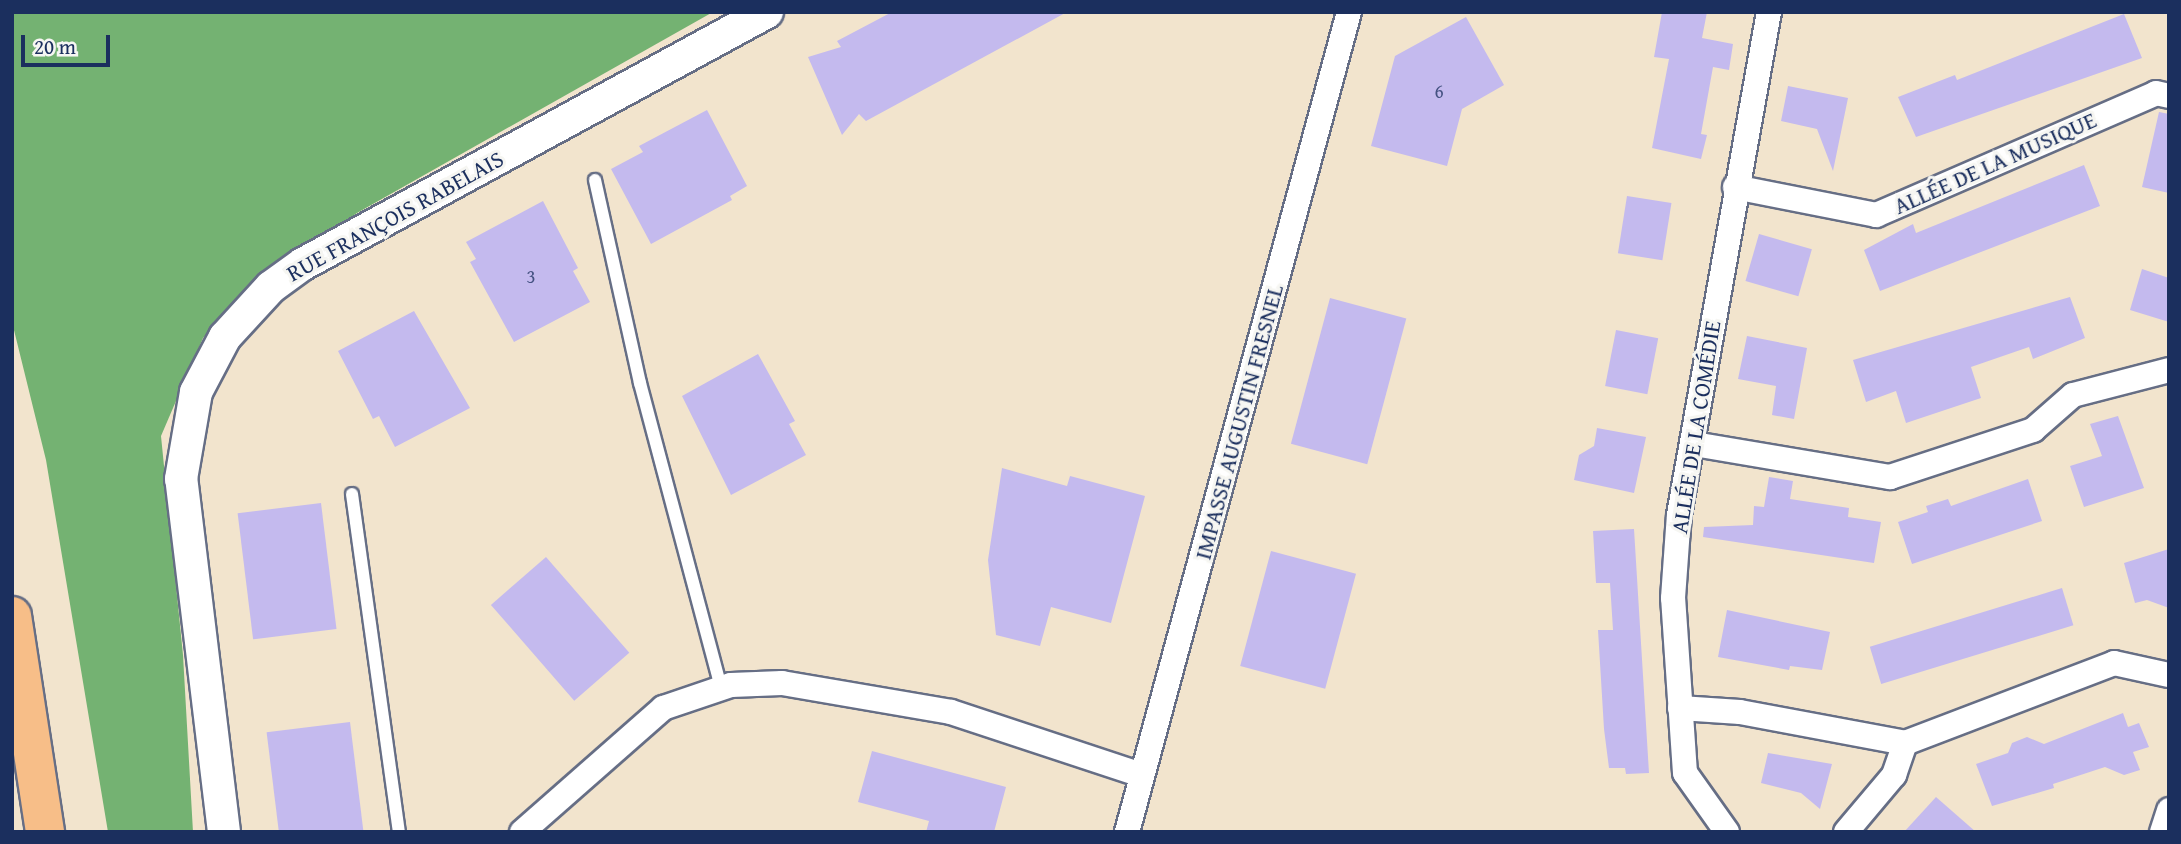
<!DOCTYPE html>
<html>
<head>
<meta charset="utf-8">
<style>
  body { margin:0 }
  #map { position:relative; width:2181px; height:844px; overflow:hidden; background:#f2e4cd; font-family:"Gentium Book Plus",serif }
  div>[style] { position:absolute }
  .forest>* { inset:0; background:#74b272 }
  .building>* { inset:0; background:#c4baee; transform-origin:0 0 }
  .roads { filter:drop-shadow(2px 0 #666e85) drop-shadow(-2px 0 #666e85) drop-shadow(0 2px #666e85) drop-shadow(0 -2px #666e85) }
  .service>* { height:12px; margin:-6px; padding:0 6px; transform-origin:6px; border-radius:6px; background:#fff }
  .minor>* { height:24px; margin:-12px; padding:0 12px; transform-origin:12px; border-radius:12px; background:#fff }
  .tertiary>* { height:32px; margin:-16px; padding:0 16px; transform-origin:16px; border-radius:16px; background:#fff }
  .trunk>* { height:38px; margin:-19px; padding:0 19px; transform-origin:19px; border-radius:19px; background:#f7be88 }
  span { translate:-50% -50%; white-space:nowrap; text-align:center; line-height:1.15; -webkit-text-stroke:6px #f6f6f2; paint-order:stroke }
  .number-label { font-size:19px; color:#455282 }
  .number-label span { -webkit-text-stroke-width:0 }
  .street-label { font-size:23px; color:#1b2f5e }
  .frame { position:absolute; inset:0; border:14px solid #1b2f5e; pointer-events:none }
  .scale { position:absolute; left:21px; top:35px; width:89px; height:32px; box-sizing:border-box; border:4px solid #1b2f5e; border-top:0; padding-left:9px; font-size:21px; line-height:24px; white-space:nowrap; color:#1b2f5e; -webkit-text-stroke:5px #f6f6f2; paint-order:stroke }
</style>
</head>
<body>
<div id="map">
  <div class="forest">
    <div style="clip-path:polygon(12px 12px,713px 12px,357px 213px,249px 289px,203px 338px,161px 436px,183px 655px,193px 832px,108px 832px,46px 460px,12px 322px)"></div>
  </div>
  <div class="building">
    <div style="clip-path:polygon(892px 12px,1067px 12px,866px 121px,859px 114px,842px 135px,808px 57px,841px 47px,837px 41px)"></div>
    <div style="clip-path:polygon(1662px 12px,1707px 12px,1702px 38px,1733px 44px,1729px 70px,1713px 67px,1701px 134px,1707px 135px,1701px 159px,1652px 148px,1669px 59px,1654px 57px)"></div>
    <div style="clip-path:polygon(2124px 14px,2142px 58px,1916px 137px,1898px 97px,1955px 75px,1957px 80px)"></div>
    <div style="clip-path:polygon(1466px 17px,1504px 85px,1462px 109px,1447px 166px,1371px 146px,1395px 56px)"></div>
    <div style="clip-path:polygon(1788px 86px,1848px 98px,1833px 171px,1817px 129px,1781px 121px)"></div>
    <div style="clip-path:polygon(707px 110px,747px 186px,730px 196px,732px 200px,651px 244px,611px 169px,643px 152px,639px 146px)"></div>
    <div style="clip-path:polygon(2159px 112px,2169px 114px,2169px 193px,2142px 187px)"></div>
    <div style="clip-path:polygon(2084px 165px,2100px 206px,1880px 291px,1864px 250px,1913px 224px,1916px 233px)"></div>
    <div style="left:1627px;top:196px;width:45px;height:58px;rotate:9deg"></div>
    <div style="clip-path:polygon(543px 201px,578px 268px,573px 271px,590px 302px,514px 342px,470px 262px,476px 259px,466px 242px)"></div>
    <div style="left:1759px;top:234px;width:55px;height:49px;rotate:16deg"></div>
    <div style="clip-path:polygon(2142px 269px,2169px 278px,2169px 322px,2130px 310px)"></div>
    <div style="clip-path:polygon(2070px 297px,2085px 338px,2033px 359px,2029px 347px,1971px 367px,1981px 398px,1906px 423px,1896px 391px,1866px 402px,1853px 360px)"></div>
    <div style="left:1330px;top:298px;width:79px;height:151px;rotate:15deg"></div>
    <div style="clip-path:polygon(414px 311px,470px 408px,395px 447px,379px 416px,373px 419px,338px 351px)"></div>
    <div style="left:1616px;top:330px;width:43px;height:57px;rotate:11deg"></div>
    <div style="clip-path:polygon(1747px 336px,1807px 348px,1794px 419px,1772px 415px,1776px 386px,1738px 379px)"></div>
    <div style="clip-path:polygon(758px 354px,795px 421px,789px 424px,806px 455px,731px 495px,682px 396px)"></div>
    <div style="clip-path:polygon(2118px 416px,2144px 488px,2084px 507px,2070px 466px,2102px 456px,2090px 424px)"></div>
    <div style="clip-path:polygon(1597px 428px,1646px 437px,1634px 493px,1574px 480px,1579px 455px,1594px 446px)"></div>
    <div style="clip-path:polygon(1002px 468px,1067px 486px,1070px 476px,1145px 496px,1111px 623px,1051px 607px,1040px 646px,996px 635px,988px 560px)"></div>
    <div style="clip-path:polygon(1769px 477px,1793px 481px,1790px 499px,1849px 508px,1848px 517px,1881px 522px,1874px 563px,1703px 537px,1704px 527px,1753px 525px,1754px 506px,1764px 507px)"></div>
    <div style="clip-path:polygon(2028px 479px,2042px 521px,1912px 564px,1898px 522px,1928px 512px,1926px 506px,1948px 499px,1951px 506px)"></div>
    <div style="left:321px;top:503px;width:127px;height:84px;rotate:83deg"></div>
    <div style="clip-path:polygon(1634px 529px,1649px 773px,1626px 774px,1625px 768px,1609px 768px,1604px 729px,1598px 630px,1613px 630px,1610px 583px,1596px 583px,1593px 531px)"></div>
    <div style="clip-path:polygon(2169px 549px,2169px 608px,2147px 600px,2135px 603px,2124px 563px)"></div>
    <div style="left:1271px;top:551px;width:88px;height:119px;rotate:15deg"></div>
    <div style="left:546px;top:557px;width:127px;height:73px;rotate:49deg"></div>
    <div style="left:2062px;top:588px;width:39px;height:201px;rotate:73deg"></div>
    <div style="clip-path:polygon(1727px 610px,1830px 632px,1822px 670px,1790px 666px,1789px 670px,1718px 657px)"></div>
    <div style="clip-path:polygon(2123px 713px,2128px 727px,2139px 723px,2149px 747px,2133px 752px,2140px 770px,2124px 775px,2105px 767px,2053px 784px,2054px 788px,1992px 806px,1976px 764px,2008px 753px,2012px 743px,2027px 737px,2044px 744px)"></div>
    <div style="left:350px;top:722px;width:111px;height:84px;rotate:83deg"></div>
    <div style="clip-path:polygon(872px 751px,1006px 787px,994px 832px,926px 832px,929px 821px,858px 802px)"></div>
    <div style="clip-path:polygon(1768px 753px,1832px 764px,1820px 809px,1801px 793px,1761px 783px)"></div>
    <div style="clip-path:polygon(1936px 797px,1976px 832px,1904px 832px)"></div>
  </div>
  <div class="roads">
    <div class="service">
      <div style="left:595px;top:180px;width:208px;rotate:77.5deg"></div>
      <div style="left:640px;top:383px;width:315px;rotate:75.1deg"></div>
      <div style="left:352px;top:494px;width:341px;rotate:82.1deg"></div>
    </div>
    <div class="minor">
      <div style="left:1735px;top:187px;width:144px;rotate:11.2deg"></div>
      <div style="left:1876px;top:215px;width:305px;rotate:-23.5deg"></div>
      <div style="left:2156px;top:93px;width:13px;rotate:13deg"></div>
      <div style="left:1694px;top:444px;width:199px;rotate:9.6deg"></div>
      <div style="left:1890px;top:477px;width:151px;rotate:-18.2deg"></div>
      <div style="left:2033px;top:430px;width:53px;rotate:-41.2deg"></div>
      <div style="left:2073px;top:395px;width:99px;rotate:-14.6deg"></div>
      <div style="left:1680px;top:708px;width:60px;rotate:3.8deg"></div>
      <div style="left:1740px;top:712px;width:168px;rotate:10.6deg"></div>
      <div style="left:1905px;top:743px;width:224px;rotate:-20.9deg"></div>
      <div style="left:2114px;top:663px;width:56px;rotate:12.3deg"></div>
      <div style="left:522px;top:832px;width:188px;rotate:-41.3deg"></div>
      <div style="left:663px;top:708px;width:72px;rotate:-18.7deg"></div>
      <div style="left:731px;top:685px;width:51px;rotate:-2.2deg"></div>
      <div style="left:782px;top:683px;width:171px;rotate:9.7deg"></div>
      <div style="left:951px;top:712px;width:201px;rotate:18.3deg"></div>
      <div style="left:1127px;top:832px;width:850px;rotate:-74.85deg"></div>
      <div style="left:1727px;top:832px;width:72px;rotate:-125.4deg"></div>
      <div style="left:1685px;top:773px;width:175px;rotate:-93.9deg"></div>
      <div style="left:1673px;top:598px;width:83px;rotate:-85.9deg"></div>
      <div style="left:1679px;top:515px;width:511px;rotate:-79.86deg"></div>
      <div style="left:1846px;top:832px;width:75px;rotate:-49.9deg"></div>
      <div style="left:1894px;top:775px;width:34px;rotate:-71deg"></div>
      <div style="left:2162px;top:832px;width:23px;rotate:-72deg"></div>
    </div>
    <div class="tertiary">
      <div style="left:224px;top:832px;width:356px;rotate:-96.9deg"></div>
      <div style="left:181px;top:479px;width:88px;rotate:-80.2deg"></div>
      <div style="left:196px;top:392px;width:62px;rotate:-62.2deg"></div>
      <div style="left:225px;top:337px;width:68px;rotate:-47.4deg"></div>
      <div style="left:271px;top:287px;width:39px;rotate:-36deg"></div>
      <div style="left:303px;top:264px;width:528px;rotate:-28.51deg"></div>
    </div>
    <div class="trunk">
      <div style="left:12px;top:616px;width:219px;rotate:81.3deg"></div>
    </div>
  </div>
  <div class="number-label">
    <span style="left:1439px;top:92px">6</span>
    <span style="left:531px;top:277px">3</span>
  </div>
  <div class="street-label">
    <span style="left:1995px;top:163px;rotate:-24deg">ALLÉE DE LA MUSIQUE</span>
    <span style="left:395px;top:216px;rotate:-29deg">RUE FRANÇOIS RABELAIS</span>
    <span style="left:1239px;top:422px;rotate:-75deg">IMPASSE AUGUSTIN FRESNEL</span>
    <span style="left:1696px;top:427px;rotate:-81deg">ALLÉE DE LA COMÉDIE</span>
  </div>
  <div class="frame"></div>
  <div class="scale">20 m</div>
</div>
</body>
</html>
